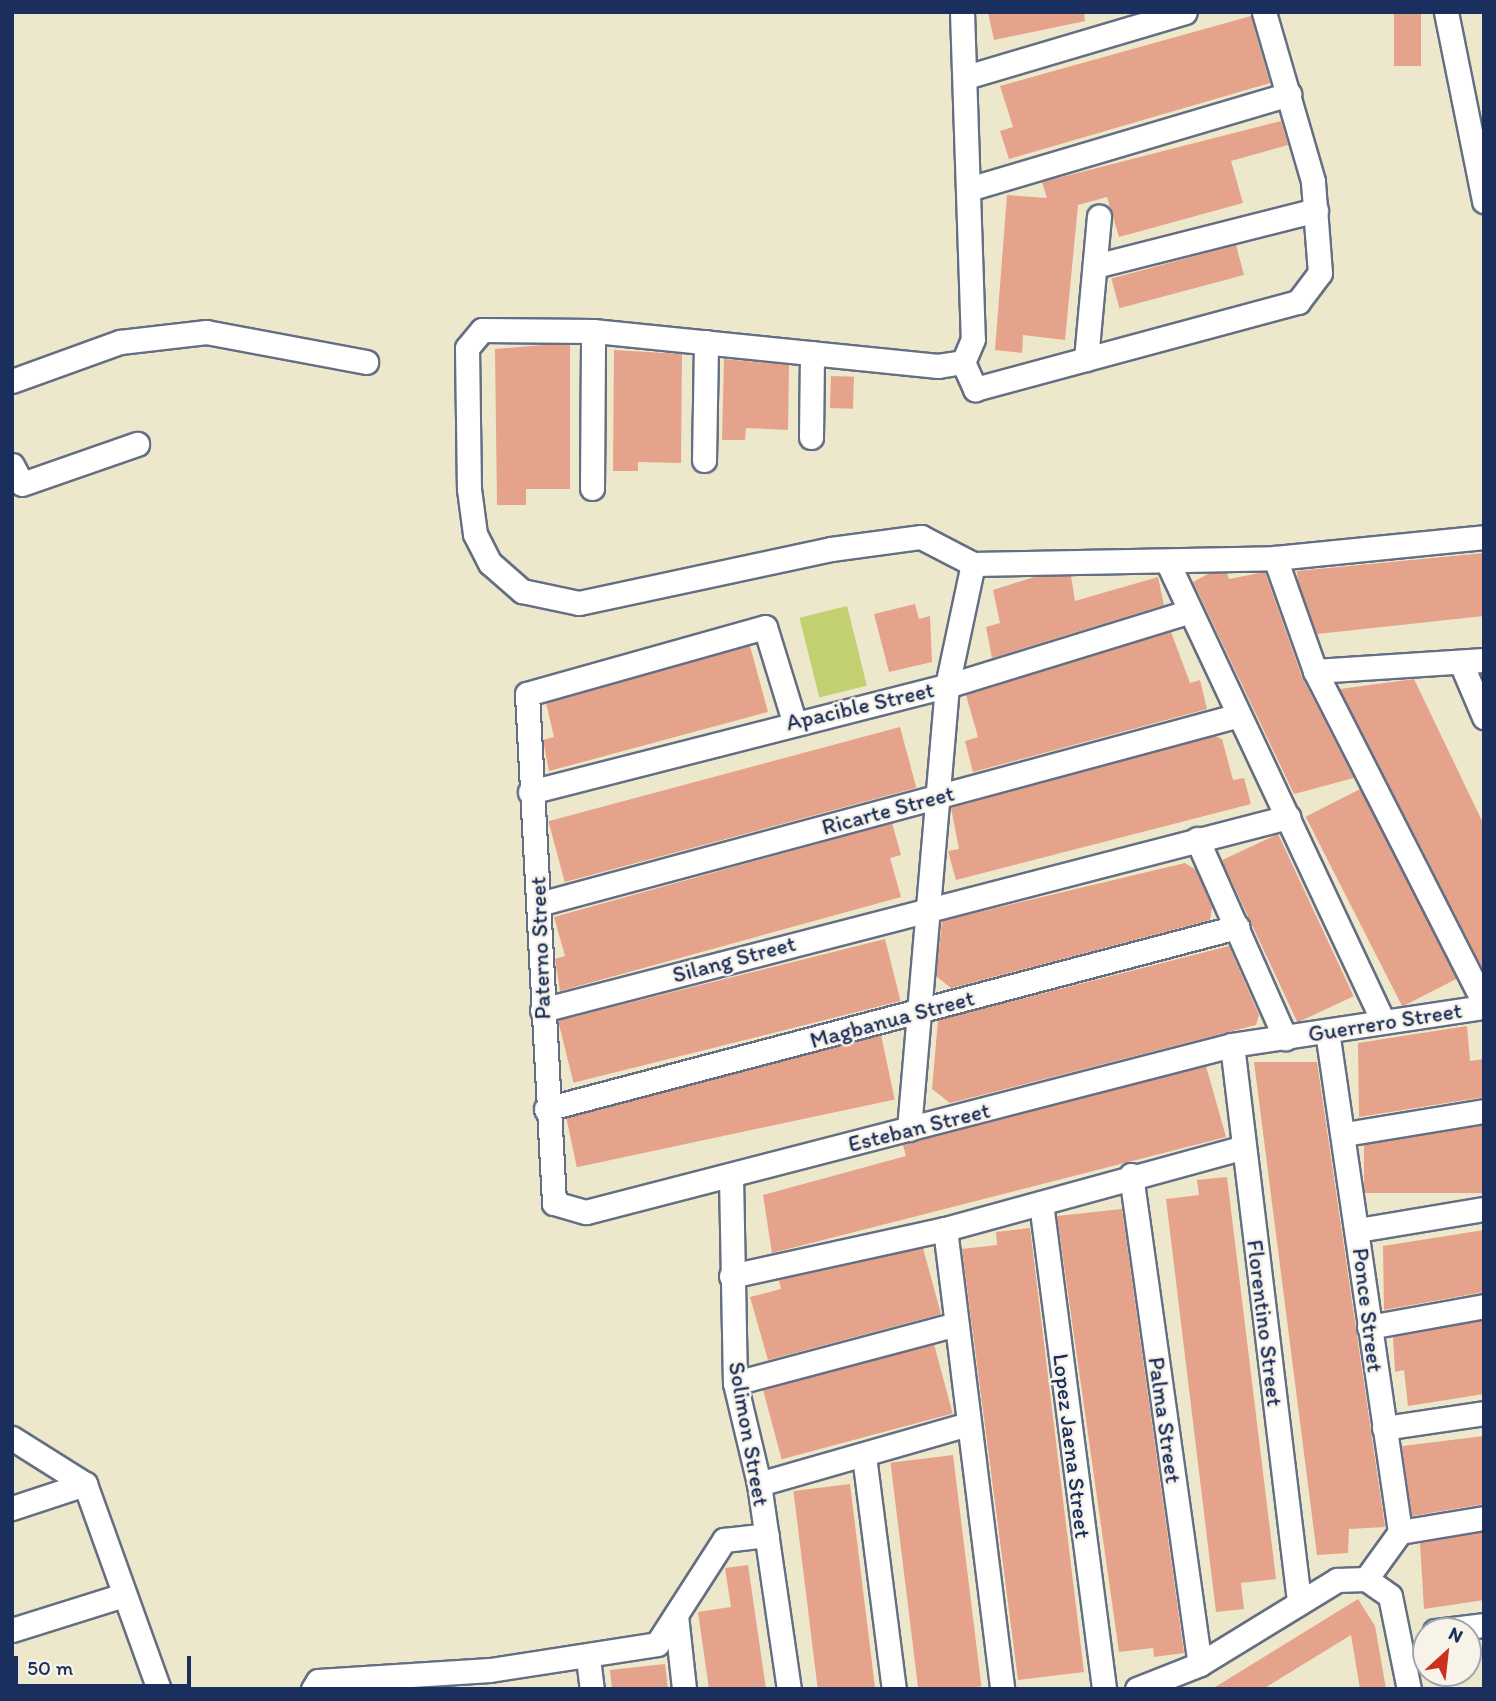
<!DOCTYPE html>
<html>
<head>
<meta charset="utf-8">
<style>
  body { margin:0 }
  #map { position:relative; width:1496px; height:1701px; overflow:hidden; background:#ede7cb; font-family:Itim,sans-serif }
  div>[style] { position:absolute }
  .green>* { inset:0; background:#c3d072; transform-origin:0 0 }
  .building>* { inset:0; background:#e6a38c; transform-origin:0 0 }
  .roads { filter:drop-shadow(2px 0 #646f84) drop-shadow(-2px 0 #646f84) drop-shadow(0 2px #646f84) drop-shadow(0 -2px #646f84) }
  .minor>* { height:23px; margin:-11.5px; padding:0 11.5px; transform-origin:11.5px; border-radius:11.5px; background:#fff }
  span { translate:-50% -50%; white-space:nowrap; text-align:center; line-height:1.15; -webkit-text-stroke:5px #f7f3e8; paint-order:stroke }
  .street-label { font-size:23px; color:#1b2f5e }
  .frame { position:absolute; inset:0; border:14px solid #1b2f5e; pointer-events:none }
  .north { position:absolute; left:1412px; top:1617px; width:70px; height:70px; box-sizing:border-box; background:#f7f3e8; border:2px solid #9fa5b1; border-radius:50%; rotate:27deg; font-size:19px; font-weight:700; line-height:28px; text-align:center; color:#1b2f5e }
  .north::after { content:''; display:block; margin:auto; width:24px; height:32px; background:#c8321e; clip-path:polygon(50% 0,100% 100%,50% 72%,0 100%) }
  .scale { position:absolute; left:14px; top:1656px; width:177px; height:32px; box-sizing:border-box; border:4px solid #1b2f5e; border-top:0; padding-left:9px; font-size:21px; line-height:24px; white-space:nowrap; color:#1b2f5e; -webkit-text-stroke:5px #f7f3e8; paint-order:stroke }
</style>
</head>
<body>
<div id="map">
  <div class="green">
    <div style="left:847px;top:606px;width:82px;height:49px;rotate:76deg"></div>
  </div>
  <div class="building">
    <div style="clip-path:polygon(988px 12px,1084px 12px,1085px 21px,994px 40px)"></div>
    <div style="left:1394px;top:12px;width:27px;height:54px"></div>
    <div style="clip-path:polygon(1251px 16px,1270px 83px,1009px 159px,1000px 131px,1013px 127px,1000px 86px)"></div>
    <div style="clip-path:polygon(1281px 121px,1288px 145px,1231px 161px,1243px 203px,1119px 237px,1107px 197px,1078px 205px,1065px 340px,1023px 335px,1022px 353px,995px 350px,1007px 195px,1047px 198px,1042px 182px)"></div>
    <div style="left:1236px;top:245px;width:31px;height:129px;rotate:75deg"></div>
    <div style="clip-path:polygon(543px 345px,570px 345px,570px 489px,526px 489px,526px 505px,497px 505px,495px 349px)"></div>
    <div style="clip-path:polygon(614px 350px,682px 354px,681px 463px,638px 462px,638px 471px,613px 471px)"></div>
    <div style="clip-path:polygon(724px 359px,789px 365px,788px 430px,746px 428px,745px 440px,722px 440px)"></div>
    <div style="left:831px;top:376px;width:23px;height:32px;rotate:2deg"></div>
    <div style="clip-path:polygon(1484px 553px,1484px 616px,1317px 634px,1298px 581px,1297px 571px)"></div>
    <div style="clip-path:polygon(1265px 572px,1302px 677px,1354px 778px,1294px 794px,1193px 582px,1210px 573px,1227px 573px,1229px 579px)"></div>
    <div style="clip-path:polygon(1071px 576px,1075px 601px,1158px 577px,1164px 605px,992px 658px,986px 627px,1000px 623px,993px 590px,1034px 577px)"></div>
    <div style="clip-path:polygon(915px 604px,919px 619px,930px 616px,932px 662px,889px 672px,874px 614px)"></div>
    <div style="clip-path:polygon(1171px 632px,1190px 683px,1200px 680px,1207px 709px,973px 772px,965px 741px,978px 737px,966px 695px)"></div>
    <div style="clip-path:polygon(750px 646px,768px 712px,549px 771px,543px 740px,554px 737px,546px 703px)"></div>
    <div style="clip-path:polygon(1414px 679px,1484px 825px,1484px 971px,1340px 689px)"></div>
    <div style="left:900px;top:727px;width:63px;height:364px;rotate:75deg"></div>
    <div style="clip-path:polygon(1215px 736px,1222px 739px,1233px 780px,1244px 778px,1251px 804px,956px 880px,948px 851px,959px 849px,951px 808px)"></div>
    <div style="left:1360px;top:789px;width:213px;height:61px;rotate:63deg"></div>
    <div style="clip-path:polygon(892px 823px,901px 855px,890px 858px,901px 897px,560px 991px,555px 959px,565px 956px,554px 917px)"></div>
    <div style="left:1278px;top:834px;width:179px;height:62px;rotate:65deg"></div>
    <div style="clip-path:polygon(1185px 863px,1196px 870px,1212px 907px,1210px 920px,951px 988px,936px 976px,942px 921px)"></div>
    <div style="left:885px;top:939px;width:64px;height:337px;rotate:76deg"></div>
    <div style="clip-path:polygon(1229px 946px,1259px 1015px,1256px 1025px,950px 1103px,932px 1089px,938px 1020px)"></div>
    <div style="clip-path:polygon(1467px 1026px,1470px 1061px,1484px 1059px,1484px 1097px,1359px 1117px,1358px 1043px)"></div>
    <div style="left:881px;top:1035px;width:66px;height:325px;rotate:78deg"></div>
    <div style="clip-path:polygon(1254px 1062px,1317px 1062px,1385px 1527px,1349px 1529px,1348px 1553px,1317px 1555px)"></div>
    <div style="clip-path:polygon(1206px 1066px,1226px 1137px,772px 1253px,763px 1195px,906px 1156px,903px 1145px)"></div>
    <div style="left:1484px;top:1125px;width:68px;height:120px;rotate:90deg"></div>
    <div style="clip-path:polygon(1227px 1177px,1276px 1579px,1241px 1583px,1244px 1609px,1216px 1612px,1166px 1199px,1199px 1195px,1197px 1180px)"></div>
    <div style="clip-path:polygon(1122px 1209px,1184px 1653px,1154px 1657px,1153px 1648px,1119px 1652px,1057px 1216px)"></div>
    <div style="clip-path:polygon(1030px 1228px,1084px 1672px,1018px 1680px,962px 1249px,997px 1245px,996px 1232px)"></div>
    <div style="clip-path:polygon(1484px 1230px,1484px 1292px,1384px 1310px,1383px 1246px)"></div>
    <div style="clip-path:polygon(923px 1248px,941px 1314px,768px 1360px,750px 1297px,781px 1289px,779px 1280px)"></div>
    <div style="clip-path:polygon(1484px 1320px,1484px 1394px,1408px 1406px,1404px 1370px,1395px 1372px,1393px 1337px)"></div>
    <div style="left:934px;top:1344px;width:72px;height:177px;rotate:75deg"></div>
    <div style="clip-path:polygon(1484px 1436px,1484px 1504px,1412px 1516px,1402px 1446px)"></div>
    <div style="left:953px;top:1455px;width:233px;height:63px;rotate:83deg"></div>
    <div style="left:850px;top:1484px;width:207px;height:57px;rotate:83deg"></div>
    <div style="clip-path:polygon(1484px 1532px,1484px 1600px,1424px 1609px,1420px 1543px)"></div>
    <div style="clip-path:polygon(748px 1565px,766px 1689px,709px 1689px,698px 1612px,731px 1607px,725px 1568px)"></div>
    <div style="clip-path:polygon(1358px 1599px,1375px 1626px,1386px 1689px,1360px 1689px,1351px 1635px,1263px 1689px,1212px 1689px)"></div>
    <div style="clip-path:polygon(665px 1664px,668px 1689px,612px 1689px,610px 1670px)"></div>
  </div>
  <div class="roads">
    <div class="minor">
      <div style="left:962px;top:12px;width:327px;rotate:88.1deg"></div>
      <div style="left:973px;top:339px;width:25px;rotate:113deg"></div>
      <div style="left:963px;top:362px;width:25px;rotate:171deg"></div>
      <div style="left:938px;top:366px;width:347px;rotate:-174.2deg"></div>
      <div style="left:593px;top:331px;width:111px;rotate:-179.5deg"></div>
      <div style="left:482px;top:330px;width:23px;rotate:130deg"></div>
      <div style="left:467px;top:348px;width:141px;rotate:89.2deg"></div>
      <div style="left:469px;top:489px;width:45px;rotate:82.4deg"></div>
      <div style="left:475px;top:534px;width:33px;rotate:63deg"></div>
      <div style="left:490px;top:563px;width:43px;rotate:41.2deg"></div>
      <div style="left:522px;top:591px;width:58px;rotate:11.9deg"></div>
      <div style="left:579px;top:603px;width:258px;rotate:-12.1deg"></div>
      <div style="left:831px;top:549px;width:91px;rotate:-7.6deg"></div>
      <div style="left:921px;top:537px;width:59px;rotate:27.4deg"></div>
      <div style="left:973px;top:564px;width:302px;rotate:-1.1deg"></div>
      <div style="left:1275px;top:558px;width:210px;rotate:-5.7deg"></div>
      <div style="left:1446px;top:12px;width:193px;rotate:78.6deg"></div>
      <div style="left:966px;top:77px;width:228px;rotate:-16.5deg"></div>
      <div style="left:972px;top:188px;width:331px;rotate:-16.5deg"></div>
      <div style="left:1095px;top:266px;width:228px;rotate:-14.2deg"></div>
      <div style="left:1086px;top:359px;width:143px;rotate:-84.8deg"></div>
      <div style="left:963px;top:362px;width:30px;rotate:66deg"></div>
      <div style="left:975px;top:389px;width:335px;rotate:-15.1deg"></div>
      <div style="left:1298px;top:302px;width:36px;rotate:-53deg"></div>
      <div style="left:1320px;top:273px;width:92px;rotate:-94.4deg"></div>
      <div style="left:1313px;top:181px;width:176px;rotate:-106.2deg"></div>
      <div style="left:12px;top:381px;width:115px;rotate:-19.9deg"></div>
      <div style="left:120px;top:342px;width:87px;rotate:-6.6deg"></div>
      <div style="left:206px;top:332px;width:163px;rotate:10.6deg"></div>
      <div style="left:811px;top:437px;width:84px;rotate:-89.3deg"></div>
      <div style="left:704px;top:460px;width:118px;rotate:-89deg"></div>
      <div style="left:12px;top:465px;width:21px;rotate:62deg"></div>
      <div style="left:22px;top:484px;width:122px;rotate:-19.2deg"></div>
      <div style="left:592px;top:488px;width:157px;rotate:-89.6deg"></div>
      <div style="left:1275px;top:558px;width:120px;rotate:70.5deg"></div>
      <div style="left:1315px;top:671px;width:372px;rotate:63deg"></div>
      <div style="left:1167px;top:561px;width:508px;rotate:64.85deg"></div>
      <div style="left:1461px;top:663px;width:59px;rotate:66.9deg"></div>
      <div style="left:1315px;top:671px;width:169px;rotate:-3.7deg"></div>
      <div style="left:794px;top:721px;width:98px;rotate:-107.1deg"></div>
      <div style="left:765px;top:627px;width:247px;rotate:164.3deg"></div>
      <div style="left:527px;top:694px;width:510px;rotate:86.96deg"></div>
      <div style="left:554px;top:1203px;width:33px;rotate:16deg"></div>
      <div style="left:586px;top:1212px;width:667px;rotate:-14.49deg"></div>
      <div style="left:1232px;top:1045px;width:255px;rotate:-8.6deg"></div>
      <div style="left:530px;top:792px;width:430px;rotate:-14.3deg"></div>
      <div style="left:947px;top:686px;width:252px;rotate:-17.1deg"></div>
      <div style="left:1197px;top:839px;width:218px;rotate:66.1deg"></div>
      <div style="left:539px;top:904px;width:722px;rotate:-15.1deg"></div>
      <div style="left:542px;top:1010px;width:771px;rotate:-14.51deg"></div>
      <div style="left:1327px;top:1031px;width:506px;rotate:81.71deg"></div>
      <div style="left:1400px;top:1532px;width:58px;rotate:125.9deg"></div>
      <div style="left:1232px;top:1045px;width:560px;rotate:83.13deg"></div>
      <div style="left:546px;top:1109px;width:715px;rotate:-14.76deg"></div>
      <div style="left:909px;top:1129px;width:445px;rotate:-85.1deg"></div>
      <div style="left:947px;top:686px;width:125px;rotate:-78deg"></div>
      <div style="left:1345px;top:1134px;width:141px;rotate:-9.4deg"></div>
      <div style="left:1131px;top:1175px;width:494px;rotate:82deg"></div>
      <div style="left:731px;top:1176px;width:207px;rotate:88.9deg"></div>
      <div style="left:735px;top:1383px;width:104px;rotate:76.6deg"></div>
      <div style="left:759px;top:1484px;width:207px;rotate:81.7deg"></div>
      <div style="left:1041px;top:1203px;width:490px;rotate:82.6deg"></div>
      <div style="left:945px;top:1229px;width:464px;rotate:82.9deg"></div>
      <div style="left:1358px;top:1230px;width:128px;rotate:-9.5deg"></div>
      <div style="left:731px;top:1276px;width:219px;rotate:-12.4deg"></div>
      <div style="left:945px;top:1229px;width:308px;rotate:-15.3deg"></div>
      <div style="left:1369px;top:1327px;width:117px;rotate:-10.3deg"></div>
      <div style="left:735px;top:1383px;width:229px;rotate:-14.9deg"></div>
      <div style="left:1384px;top:1428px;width:101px;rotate:-8.5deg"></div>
      <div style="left:12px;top:1438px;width:86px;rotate:32.2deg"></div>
      <div style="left:85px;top:1484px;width:218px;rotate:70.2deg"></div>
      <div style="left:864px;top:1456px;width:235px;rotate:82.7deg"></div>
      <div style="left:759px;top:1484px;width:217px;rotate:-16deg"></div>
      <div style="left:12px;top:1508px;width:77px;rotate:-18.2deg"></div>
      <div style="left:1400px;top:1532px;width:85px;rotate:-9.5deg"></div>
      <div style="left:676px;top:1615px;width:74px;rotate:83.8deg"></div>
      <div style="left:12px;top:1630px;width:117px;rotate:-17.4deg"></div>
      <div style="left:1435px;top:1631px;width:49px;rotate:-7deg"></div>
      <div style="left:588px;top:1658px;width:31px;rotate:83deg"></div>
      <div style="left:313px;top:1689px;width:9px;rotate:-58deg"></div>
      <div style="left:318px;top:1681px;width:172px;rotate:-3.7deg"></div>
      <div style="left:490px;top:1670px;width:169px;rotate:-8.8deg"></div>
      <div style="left:657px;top:1644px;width:124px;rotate:-57.2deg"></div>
      <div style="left:724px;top:1540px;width:43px;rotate:-6.6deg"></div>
      <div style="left:1137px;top:1689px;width:68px;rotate:-21.6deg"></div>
      <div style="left:1200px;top:1664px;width:161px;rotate:-31.5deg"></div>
      <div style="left:1337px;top:1580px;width:29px;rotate:-2deg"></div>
      <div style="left:1366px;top:1579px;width:29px;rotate:35deg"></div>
      <div style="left:1390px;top:1596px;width:95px;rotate:78.5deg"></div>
    </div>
  </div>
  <div class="street-label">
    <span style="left:860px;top:706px;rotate:-13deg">Apacible Street</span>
    <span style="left:888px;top:810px;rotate:-15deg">Ricarte Street</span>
    <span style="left:540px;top:948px;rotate:-92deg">Paterno Street</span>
    <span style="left:734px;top:959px;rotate:-15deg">Silang Street</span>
    <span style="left:892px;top:1019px;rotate:-15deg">Magbanua Street</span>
    <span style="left:1385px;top:1022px;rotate:-9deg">Guerrero Street</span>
    <span style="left:919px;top:1127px;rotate:-14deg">Esteban Street</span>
    <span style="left:1368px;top:1310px;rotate:83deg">Ponce Street</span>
    <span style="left:1265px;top:1323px;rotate:83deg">Florentino Street</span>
    <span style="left:1165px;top:1420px;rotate:82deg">Palma Street</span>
    <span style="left:749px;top:1434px;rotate:80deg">Solimon Street</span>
    <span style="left:1072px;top:1446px;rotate:83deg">Lopez Jaena Street</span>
  </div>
  <div class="frame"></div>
  <div class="north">N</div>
  <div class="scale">50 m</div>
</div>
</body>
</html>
